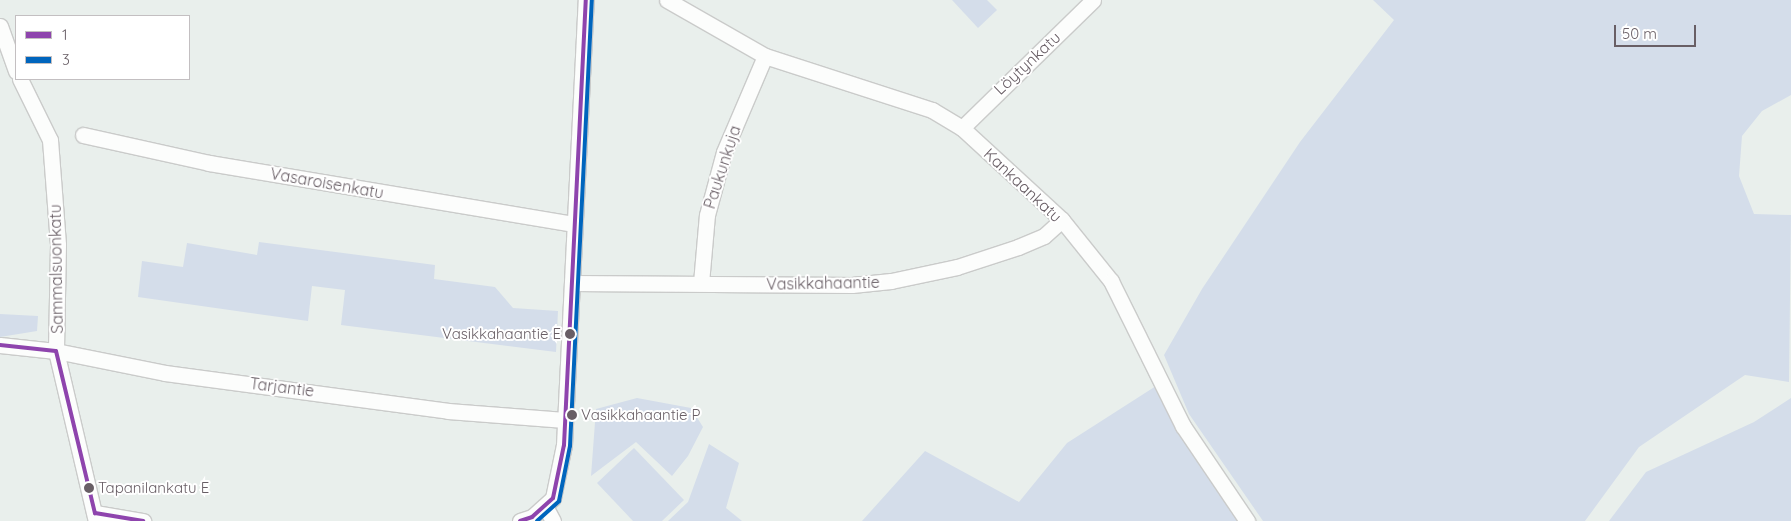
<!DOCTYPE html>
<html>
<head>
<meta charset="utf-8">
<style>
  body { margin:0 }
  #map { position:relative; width:1791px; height:521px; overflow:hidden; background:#e9efec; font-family:Quicksand,sans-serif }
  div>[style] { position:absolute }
  .green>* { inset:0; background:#d4ddea }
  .roads { filter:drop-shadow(1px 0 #cacbca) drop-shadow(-1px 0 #cacbca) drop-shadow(0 1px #cacbca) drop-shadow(0 -1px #cacbca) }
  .minor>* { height:15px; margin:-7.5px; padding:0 7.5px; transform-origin:7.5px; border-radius:7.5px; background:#fcfdfc }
  .bus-1>* { height:4px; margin:-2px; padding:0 2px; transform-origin:2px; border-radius:2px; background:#8e44ad }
  .bus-2>* { height:4px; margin:-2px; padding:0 2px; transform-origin:2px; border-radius:2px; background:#0065bd }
  .dots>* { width:14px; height:14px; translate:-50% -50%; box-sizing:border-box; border:2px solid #fff; border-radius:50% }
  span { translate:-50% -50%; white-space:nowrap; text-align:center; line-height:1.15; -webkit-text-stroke:4px #fff; paint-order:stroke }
  .bus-label { font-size:15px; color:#685e65 }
  .right { translate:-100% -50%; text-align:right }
  .left { translate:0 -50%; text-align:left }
  .street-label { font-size:16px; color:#685e65 }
  .legend { position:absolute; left:15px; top:15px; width:175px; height:65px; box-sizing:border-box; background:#fff; border:1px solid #c3bfc1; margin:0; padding:6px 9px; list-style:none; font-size:15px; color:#685e65 }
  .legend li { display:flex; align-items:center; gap:10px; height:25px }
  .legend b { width:25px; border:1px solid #c3bfc1 }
  .scale { position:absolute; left:1614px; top:25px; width:82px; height:22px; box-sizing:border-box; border:2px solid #685e65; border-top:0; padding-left:6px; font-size:15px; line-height:18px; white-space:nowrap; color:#685e65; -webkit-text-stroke:4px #fff; paint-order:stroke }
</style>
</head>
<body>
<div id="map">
  <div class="green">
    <div style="clip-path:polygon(952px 0,987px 0,997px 10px,978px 28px)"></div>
    <div style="clip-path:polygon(1373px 0,1791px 0,1791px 95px,1762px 111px,1742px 136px,1739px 176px,1754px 214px,1791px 215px,1789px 382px,1745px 375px,1639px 447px,1585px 521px,1263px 521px,1189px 414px,1164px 355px,1202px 289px,1300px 142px,1394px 20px)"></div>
    <div style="clip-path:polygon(259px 242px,435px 265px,434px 279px,495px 287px,513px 308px,558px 311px,556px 352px,341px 325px,345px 290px,312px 286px,308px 321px,138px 297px,142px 261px,183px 267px,187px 243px,257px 255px)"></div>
    <div style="clip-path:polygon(0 314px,38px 316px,37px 331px,0 337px)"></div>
    <div style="clip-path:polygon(1156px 386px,1240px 521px,862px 521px,925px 451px,1019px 502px,1067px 443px)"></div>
    <div style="clip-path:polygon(637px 398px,691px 408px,703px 427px,688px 456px,672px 476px,636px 442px,591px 476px,596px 409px)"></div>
    <div style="clip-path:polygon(1791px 398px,1791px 521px,1609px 521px,1646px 472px,1754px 422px)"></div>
    <div style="clip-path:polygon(709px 444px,739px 463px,726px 508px,742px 521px,668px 521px,688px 502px)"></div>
    <div style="clip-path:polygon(634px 448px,684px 500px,662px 521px,633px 521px,597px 483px)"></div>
  </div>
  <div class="roads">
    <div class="minor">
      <div style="left:667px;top:0;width:113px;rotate:29.7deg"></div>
      <div style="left:765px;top:56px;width:176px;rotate:17.9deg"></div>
      <div style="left:932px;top:110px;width:35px;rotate:31deg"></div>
      <div style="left:962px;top:128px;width:136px;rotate:42.6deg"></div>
      <div style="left:1062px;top:220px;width:78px;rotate:51.2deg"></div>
      <div style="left:1111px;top:281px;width:162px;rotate:63.6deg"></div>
      <div style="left:1183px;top:426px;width:115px;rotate:56deg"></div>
      <div style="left:0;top:26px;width:48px;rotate:70.4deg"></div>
      <div style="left:20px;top:79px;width:68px;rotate:63.8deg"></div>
      <div style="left:50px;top:140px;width:105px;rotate:85.6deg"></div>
      <div style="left:58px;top:245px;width:106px;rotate:91.1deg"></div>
      <div style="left:56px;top:351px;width:175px;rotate:76.8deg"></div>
      <div style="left:962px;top:128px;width:183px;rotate:-44.3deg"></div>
      <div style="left:83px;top:135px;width:129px;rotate:12.5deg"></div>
      <div style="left:209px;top:163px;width:369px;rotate:9.5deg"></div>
      <div style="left:572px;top:283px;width:280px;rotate:0.4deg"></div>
      <div style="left:852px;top:285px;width:39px;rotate:-6deg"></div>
      <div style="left:891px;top:281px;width:67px;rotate:-12deg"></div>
      <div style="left:957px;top:267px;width:64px;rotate:-18.2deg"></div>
      <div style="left:1018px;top:247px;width:28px;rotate:-23deg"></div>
      <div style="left:1044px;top:236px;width:24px;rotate:-42deg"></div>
      <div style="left:701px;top:283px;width:68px;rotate:-85deg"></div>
      <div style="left:707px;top:215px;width:65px;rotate:-74.9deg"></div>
      <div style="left:724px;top:152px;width:104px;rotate:-66.9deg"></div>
      <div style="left:0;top:345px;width:56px;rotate:6.1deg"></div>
      <div style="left:56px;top:351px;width:111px;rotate:11.4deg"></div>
      <div style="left:165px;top:373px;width:286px;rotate:7.6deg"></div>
      <div style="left:448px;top:411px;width:117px;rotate:4.4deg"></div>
      <div style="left:545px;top:506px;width:17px;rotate:62deg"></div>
      <div style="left:95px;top:513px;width:49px;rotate:9.5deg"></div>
      <div style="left:520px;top:521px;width:13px;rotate:-18deg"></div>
      <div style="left:532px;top:517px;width:28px;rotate:-42deg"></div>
      <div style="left:553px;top:498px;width:54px;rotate:-78.3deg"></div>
      <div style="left:564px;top:445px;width:446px;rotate:-87.2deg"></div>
    </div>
  </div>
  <div class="bus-1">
    <div style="left:0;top:345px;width:56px;rotate:6.1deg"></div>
    <div style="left:56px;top:351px;width:167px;rotate:76.5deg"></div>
    <div style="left:95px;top:513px;width:49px;rotate:9.5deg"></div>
    <div style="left:520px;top:521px;width:13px;rotate:-18deg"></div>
    <div style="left:532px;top:517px;width:28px;rotate:-42deg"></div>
    <div style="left:553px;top:498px;width:54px;rotate:-78.3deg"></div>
    <div style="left:564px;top:445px;width:446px;rotate:-87.2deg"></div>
  </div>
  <div class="bus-2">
    <div style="left:537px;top:521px;width:30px;rotate:-42deg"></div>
    <div style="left:559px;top:501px;width:56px;rotate:-78.7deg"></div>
    <div style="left:570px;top:446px;width:447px;rotate:-87.2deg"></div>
  </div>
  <div class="dots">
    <div style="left:570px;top:334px;background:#685e65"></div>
    <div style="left:572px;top:415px;background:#685e65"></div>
    <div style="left:89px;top:488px;background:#685e65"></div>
  </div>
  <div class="bus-label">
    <span class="right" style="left:561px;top:334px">Vasikkahaantie E</span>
    <span class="left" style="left:581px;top:415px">Vasikkahaantie P</span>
    <span class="left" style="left:98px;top:488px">Tapanilankatu E</span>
  </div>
  <div class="street-label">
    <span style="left:1027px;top:63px;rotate:-43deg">Löytynkatu</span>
    <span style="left:722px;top:167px;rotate:-72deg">Paukunkuja</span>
    <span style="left:327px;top:183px;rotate:10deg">Vasaroisenkatu</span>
    <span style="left:1023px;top:185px;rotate:43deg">Kankaankatu</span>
    <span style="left:56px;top:269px;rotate:-91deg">Sammalsuonkatu</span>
    <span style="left:823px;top:283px;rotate:-1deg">Vasikkahaantie</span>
    <span style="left:282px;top:387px;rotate:7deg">Tarjantie</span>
  </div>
  <ul class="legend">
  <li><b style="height:6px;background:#8e44ad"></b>1</li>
  <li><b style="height:6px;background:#0065bd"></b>3</li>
  </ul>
  <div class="scale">50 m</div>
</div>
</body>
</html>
